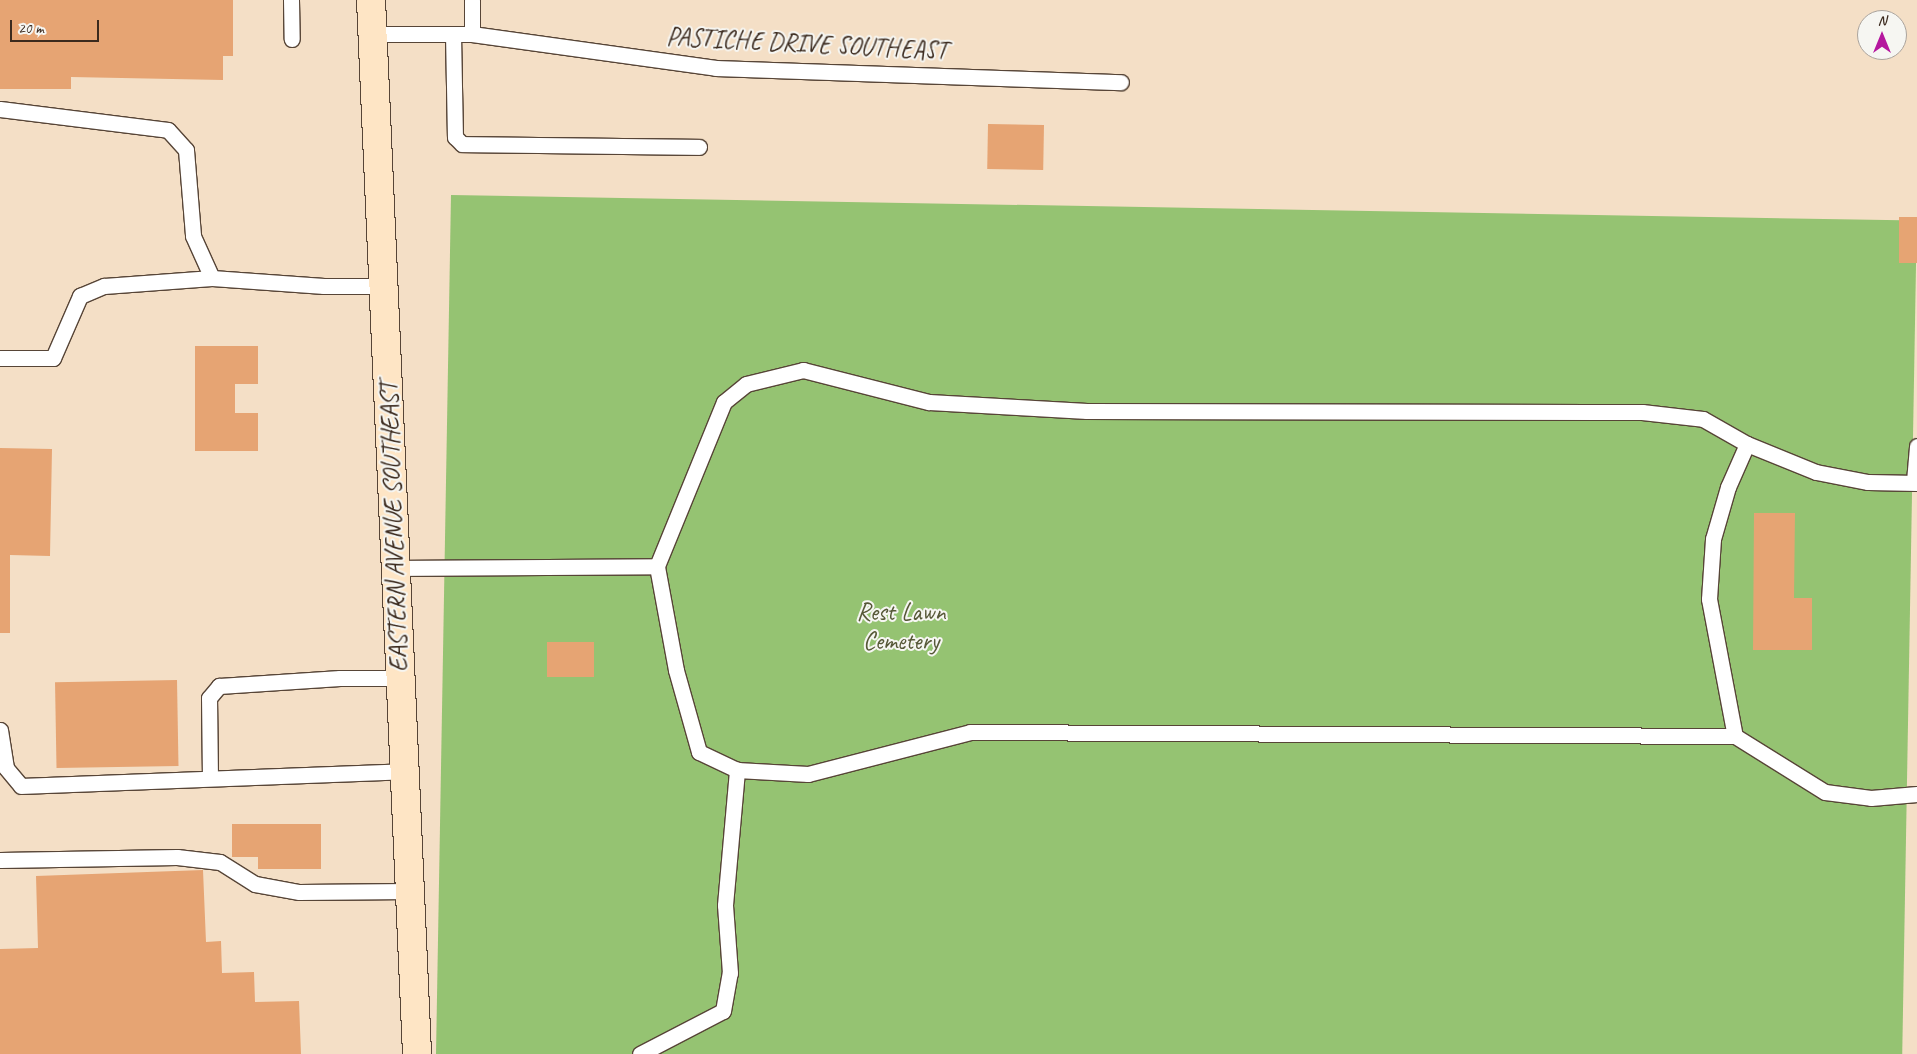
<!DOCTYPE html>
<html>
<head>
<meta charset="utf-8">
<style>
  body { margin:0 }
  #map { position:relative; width:1917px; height:1054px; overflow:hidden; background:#f4dfc6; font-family:Caveat,sans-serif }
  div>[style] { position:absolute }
  .green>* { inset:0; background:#95c372; transform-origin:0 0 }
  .building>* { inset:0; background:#e6a473; transform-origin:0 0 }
  .roads { filter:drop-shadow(1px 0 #574537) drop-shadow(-1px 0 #574537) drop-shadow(0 1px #574537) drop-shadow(0 -1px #574537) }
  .service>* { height:15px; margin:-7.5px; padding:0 7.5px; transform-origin:7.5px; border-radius:7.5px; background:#fff }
  .secondary>* { height:28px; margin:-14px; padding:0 14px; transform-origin:14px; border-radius:14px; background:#fee5c5 }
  span { translate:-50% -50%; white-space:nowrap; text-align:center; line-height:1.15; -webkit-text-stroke:4px #f6f6f2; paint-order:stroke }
  .street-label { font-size:25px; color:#3b2a1e }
  .park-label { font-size:25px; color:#565837 }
  .north { position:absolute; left:1857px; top:10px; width:50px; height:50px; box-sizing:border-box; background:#f6f6f2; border:1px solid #aba49d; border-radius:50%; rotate:0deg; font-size:14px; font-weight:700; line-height:20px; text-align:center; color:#3b2a1e }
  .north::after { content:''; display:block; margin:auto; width:18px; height:22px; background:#b5179e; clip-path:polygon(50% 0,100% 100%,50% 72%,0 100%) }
  .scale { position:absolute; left:10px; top:20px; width:89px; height:22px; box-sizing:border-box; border:2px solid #3b2a1e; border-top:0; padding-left:6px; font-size:15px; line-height:18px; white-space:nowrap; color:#3b2a1e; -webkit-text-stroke:4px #f6f6f2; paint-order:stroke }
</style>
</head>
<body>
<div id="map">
  <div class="green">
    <div style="left:451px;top:195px;width:1466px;height:860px;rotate:1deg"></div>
  </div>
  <div class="building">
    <div style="clip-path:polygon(0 0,233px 0,233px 56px,223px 56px,223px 80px,71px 77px,71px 89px,0 89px)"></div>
    <div style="left:988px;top:124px;width:56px;height:45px;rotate:1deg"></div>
    <div style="left:1899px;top:217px;width:18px;height:46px"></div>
    <div style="clip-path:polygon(195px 346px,258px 346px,258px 384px,235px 384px,235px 413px,258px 413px,258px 451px,195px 451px)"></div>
    <div style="clip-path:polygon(0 448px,52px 449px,50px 556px,10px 555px,10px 633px,0 633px)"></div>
    <div style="clip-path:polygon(1754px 513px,1795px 513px,1794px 598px,1812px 598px,1812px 650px,1753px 650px)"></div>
    <div style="left:547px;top:642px;width:47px;height:35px"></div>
    <div style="left:177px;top:680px;width:86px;height:122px;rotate:89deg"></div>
    <div style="clip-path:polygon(232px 824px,321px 824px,321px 869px,258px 869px,258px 857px,232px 857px)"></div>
    <div style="clip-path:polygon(203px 870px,206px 942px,221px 941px,222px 973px,254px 972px,255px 1002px,299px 1001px,301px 1054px,0 1054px,0 949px,38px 948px,36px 876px)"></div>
  </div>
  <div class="roads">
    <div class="service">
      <div style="left:291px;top:0;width:39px;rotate:89deg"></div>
      <div style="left:472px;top:0;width:34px;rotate:90deg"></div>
      <div style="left:372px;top:34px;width:100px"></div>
      <div style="left:472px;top:34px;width:246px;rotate:7.9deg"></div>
      <div style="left:716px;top:68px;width:405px;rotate:2deg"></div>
      <div style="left:453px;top:34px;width:103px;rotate:88.9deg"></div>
      <div style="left:455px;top:137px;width:10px;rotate:45deg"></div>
      <div style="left:462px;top:144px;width:237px;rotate:0.7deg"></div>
      <div style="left:0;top:109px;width:169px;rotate:7.1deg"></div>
      <div style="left:168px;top:130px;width:27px;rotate:48deg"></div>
      <div style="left:186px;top:150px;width:86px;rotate:85.3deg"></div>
      <div style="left:193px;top:236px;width:46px;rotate:65.7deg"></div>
      <div style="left:0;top:358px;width:53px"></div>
      <div style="left:53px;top:358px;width:68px;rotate:-66.5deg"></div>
      <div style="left:80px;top:296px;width:26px;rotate:-23deg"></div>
      <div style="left:104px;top:286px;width:108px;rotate:-4.2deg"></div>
      <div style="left:212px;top:278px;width:112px;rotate:4.1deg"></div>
      <div style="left:324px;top:286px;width:61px"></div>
      <div style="left:1747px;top:444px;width:47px;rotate:113.8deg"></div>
      <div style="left:1728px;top:487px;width:54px;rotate:106.1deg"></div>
      <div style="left:1713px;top:539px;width:60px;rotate:93.8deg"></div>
      <div style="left:1709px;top:599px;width:139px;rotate:79.3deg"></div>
      <div style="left:1735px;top:736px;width:106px;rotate:31.9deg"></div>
      <div style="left:1825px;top:792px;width:46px;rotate:7.4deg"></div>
      <div style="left:1871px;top:798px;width:46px;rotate:-5deg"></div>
      <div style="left:1914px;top:481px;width:35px;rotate:-85deg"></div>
      <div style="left:396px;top:568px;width:261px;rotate:-0.4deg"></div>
      <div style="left:0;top:730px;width:38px;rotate:81deg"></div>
      <div style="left:6px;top:768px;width:23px;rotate:50deg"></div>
      <div style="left:21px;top:786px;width:382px;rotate:-2.2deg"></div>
      <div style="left:737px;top:770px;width:71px;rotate:3.2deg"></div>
      <div style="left:808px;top:774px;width:167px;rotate:-14.5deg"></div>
      <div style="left:970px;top:732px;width:765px;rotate:0.3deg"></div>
      <div style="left:210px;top:778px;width:80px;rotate:-90.7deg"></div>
      <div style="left:209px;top:698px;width:16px;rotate:-50deg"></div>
      <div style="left:219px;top:686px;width:121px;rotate:-3.8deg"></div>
      <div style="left:340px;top:678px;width:60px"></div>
      <div style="left:0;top:860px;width:177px;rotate:-1deg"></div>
      <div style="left:177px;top:857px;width:43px;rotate:6.6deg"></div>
      <div style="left:220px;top:862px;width:41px;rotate:32.2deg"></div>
      <div style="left:255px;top:884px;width:45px;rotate:10.3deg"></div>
      <div style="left:299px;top:892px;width:111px;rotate:-0.5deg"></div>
      <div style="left:640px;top:1054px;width:93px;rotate:-27.4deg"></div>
      <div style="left:723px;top:1011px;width:39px;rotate:-80deg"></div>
      <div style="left:730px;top:973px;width:68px;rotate:-94.2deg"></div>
      <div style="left:725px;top:905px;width:136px;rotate:-84.9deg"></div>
      <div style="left:737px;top:770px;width:42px;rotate:-154.7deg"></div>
      <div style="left:699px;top:752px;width:85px;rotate:-105.7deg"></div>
      <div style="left:676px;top:670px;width:106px;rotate:-100.4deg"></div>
      <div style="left:657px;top:566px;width:177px;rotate:-67.8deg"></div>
      <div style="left:724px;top:402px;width:28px;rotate:-39deg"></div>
      <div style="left:746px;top:384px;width:59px;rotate:-13.8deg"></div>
      <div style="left:803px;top:370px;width:130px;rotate:14.3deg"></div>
      <div style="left:929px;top:402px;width:158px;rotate:3.3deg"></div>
      <div style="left:1087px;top:411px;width:555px;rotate:0.1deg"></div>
      <div style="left:1642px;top:412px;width:61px;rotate:6.5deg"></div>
      <div style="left:1703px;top:419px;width:51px;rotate:29.6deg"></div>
      <div style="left:1747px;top:444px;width:74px;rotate:22.1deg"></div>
      <div style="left:1816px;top:472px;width:53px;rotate:10.9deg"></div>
      <div style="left:1868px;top:482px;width:49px;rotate:1.2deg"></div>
    </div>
    <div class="secondary">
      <div style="left:371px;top:0;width:1055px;rotate:87.5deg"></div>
    </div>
  </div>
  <div class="street-label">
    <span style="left:807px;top:44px;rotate:3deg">PASTICHE DRIVE SOUTHEAST</span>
    <span style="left:394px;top:527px;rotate:-92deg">EASTERN AVENUE SOUTHEAST</span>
  </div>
  <div class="park-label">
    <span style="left:901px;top:627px">Rest Lawn<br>Cemetery</span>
  </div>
  <div class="north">N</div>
  <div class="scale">20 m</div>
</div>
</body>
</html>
